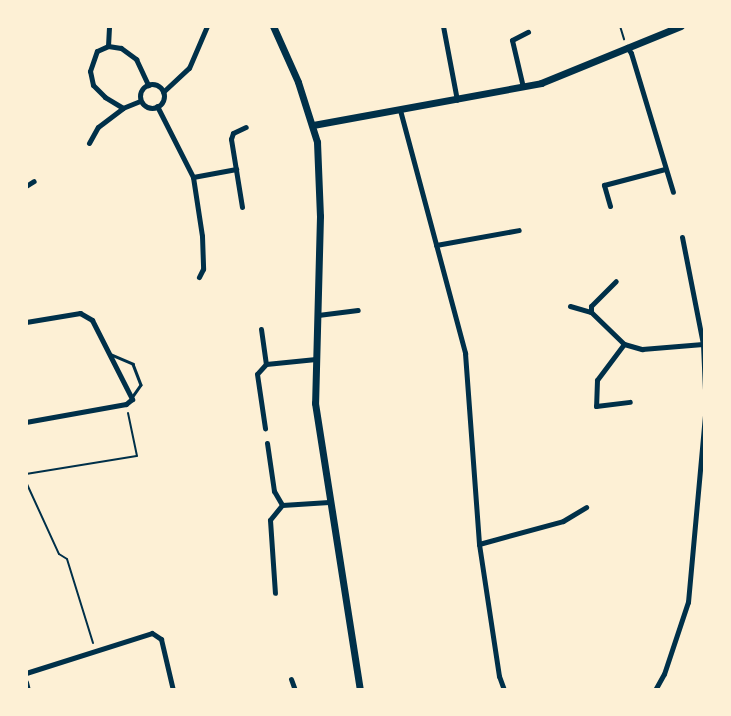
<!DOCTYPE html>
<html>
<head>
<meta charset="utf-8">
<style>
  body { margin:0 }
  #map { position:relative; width:731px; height:716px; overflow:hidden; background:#fdf0d5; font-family:Barlow,sans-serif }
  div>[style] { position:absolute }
  .path>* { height:2px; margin:-1px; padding:0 1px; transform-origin:1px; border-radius:1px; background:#003049 }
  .service>* { height:2.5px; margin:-1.25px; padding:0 1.25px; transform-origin:1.25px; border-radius:1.25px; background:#003049 }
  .minor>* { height:5px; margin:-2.5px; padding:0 2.5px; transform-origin:2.5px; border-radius:2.5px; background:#003049 }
  .minor>.ring { margin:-2.5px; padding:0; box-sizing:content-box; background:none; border:5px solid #003049; border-radius:50% }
  .tertiary>* { height:7px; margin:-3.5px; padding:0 3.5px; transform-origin:3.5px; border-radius:3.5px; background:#003049 }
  span { translate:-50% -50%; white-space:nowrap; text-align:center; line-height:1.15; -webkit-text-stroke:7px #fdf0d5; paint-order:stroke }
  .frame { position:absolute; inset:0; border:28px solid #fdf0d5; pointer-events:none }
</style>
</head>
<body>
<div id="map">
  <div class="path">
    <div style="left:620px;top:26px;width:14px;rotate:73deg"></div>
    <div style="left:26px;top:474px;width:112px;rotate:-9.2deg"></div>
    <div style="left:137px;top:456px;width:44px;rotate:-101.8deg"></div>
    <div style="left:26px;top:482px;width:79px;rotate:65.4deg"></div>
    <div style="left:59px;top:554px;width:9px;rotate:32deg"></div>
    <div style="left:67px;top:559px;width:88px;rotate:72.8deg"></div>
  </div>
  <div class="service">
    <div style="left:110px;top:354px;width:25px;rotate:23deg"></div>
    <div style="left:133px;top:364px;width:22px;rotate:69deg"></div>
    <div style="left:141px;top:385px;width:16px;rotate:125deg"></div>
  </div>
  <div class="minor">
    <div style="left:443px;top:26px;width:75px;rotate:79.3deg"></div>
    <div style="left:108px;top:46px;width:20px;rotate:-87deg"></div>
    <div style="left:627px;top:47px;width:7px;rotate:56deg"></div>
    <div style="left:631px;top:53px;width:145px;rotate:73.2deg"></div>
    <div class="ring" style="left:140px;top:84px;width:19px;height:19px"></div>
    <div style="left:523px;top:87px;width:48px;rotate:-103.2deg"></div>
    <div style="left:512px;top:40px;width:18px;rotate:-27deg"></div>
    <div style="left:163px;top:92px;width:35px;rotate:-43deg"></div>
    <div style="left:189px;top:68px;width:46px;rotate:-66.8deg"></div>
    <div style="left:140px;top:101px;width:18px;rotate:158deg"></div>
    <div style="left:123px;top:108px;width:21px;rotate:-149deg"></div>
    <div style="left:105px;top:97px;width:17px;rotate:-135deg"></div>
    <div style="left:93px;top:85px;width:14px;rotate:-102deg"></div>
    <div style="left:90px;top:71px;width:21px;rotate:-71deg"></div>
    <div style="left:97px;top:51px;width:12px;rotate:-24deg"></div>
    <div style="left:108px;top:46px;width:13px;rotate:9deg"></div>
    <div style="left:121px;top:48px;width:19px;rotate:36deg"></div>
    <div style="left:136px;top:59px;width:29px;rotate:65deg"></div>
    <div style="left:157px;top:106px;width:80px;rotate:63.1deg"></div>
    <div style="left:193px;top:177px;width:60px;rotate:81.3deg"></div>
    <div style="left:202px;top:236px;width:33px;rotate:88deg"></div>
    <div style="left:203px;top:269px;width:9px;rotate:117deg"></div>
    <div style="left:400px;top:110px;width:252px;rotate:75deg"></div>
    <div style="left:465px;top:353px;width:192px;rotate:85.8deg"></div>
    <div style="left:479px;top:544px;width:134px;rotate:81.4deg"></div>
    <div style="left:499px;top:676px;width:15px;rotate:70deg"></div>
    <div style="left:89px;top:143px;width:18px;rotate:-61deg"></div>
    <div style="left:98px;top:127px;width:31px;rotate:-37deg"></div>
    <div style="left:193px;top:177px;width:44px;rotate:-10.5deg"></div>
    <div style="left:26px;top:186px;width:9px;rotate:-32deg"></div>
    <div style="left:610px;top:206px;width:22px;rotate:-106deg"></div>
    <div style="left:604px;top:185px;width:63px;rotate:-14.7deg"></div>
    <div style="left:242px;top:207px;width:69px;rotate:-99.2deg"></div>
    <div style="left:231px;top:139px;width:6px;rotate:-72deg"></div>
    <div style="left:233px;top:133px;width:14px;rotate:-25deg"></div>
    <div style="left:682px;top:237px;width:109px;rotate:78.9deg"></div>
    <div style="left:703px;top:344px;width:45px;rotate:87.5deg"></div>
    <div style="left:436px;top:245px;width:84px;rotate:-10.2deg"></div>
    <div style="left:570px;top:306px;width:22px;rotate:16deg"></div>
    <div style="left:591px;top:312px;width:46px;rotate:44.1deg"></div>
    <div style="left:624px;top:344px;width:19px;rotate:16deg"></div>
    <div style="left:642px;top:349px;width:61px;rotate:-4.7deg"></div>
    <div style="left:591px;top:312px;width:6px;rotate:-90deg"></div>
    <div style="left:591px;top:306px;width:35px;rotate:-45deg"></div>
    <div style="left:318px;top:315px;width:40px;rotate:-7.1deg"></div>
    <div style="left:26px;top:322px;width:55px;rotate:-9.5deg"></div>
    <div style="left:80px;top:313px;width:14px;rotate:30deg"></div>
    <div style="left:92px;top:320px;width:89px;rotate:63.1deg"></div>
    <div style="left:132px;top:399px;width:8px;rotate:140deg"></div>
    <div style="left:126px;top:404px;width:102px;rotate:169.8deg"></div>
    <div style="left:261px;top:329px;width:35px;rotate:82deg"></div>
    <div style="left:266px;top:364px;width:13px;rotate:132deg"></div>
    <div style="left:257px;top:374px;width:55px;rotate:81.6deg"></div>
    <div style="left:624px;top:344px;width:45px;rotate:126.9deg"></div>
    <div style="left:597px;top:380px;width:26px;rotate:92deg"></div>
    <div style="left:596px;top:406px;width:34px;rotate:-7deg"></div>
    <div style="left:266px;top:364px;width:50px;rotate:-5.7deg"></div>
    <div style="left:267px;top:443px;width:49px;rotate:81.7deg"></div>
    <div style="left:274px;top:491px;width:16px;rotate:60deg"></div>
    <div style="left:282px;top:505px;width:19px;rotate:129deg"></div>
    <div style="left:270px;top:520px;width:73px;rotate:86.1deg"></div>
    <div style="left:282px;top:505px;width:47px;rotate:-3.7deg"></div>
    <div style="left:479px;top:544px;width:87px;rotate:-15.3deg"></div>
    <div style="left:563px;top:521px;width:27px;rotate:-31deg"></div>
    <div style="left:26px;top:673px;width:132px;rotate:-17.6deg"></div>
    <div style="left:152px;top:633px;width:11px;rotate:34deg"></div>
    <div style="left:161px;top:639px;width:52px;rotate:76.8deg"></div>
    <div style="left:291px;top:679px;width:12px;rotate:70deg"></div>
    <div style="left:26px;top:682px;width:8px;rotate:76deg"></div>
    <div style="left:655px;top:690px;width:18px;rotate:-61deg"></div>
    <div style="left:664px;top:674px;width:76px;rotate:-71.6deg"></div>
    <div style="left:688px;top:602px;width:188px;rotate:-84.8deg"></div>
  </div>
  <div class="tertiary">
    <div style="left:273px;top:26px;width:61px;rotate:65.9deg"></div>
    <div style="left:298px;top:82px;width:63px;rotate:72.4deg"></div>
    <div style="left:317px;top:142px;width:74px;rotate:87.7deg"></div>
    <div style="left:320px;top:216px;width:187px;rotate:91.5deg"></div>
    <div style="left:315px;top:403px;width:291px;rotate:81.1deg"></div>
    <div style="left:313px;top:125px;width:232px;rotate:-10.4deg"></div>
    <div style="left:541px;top:83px;width:151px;rotate:-22.2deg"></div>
  </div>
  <div class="frame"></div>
</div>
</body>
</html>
